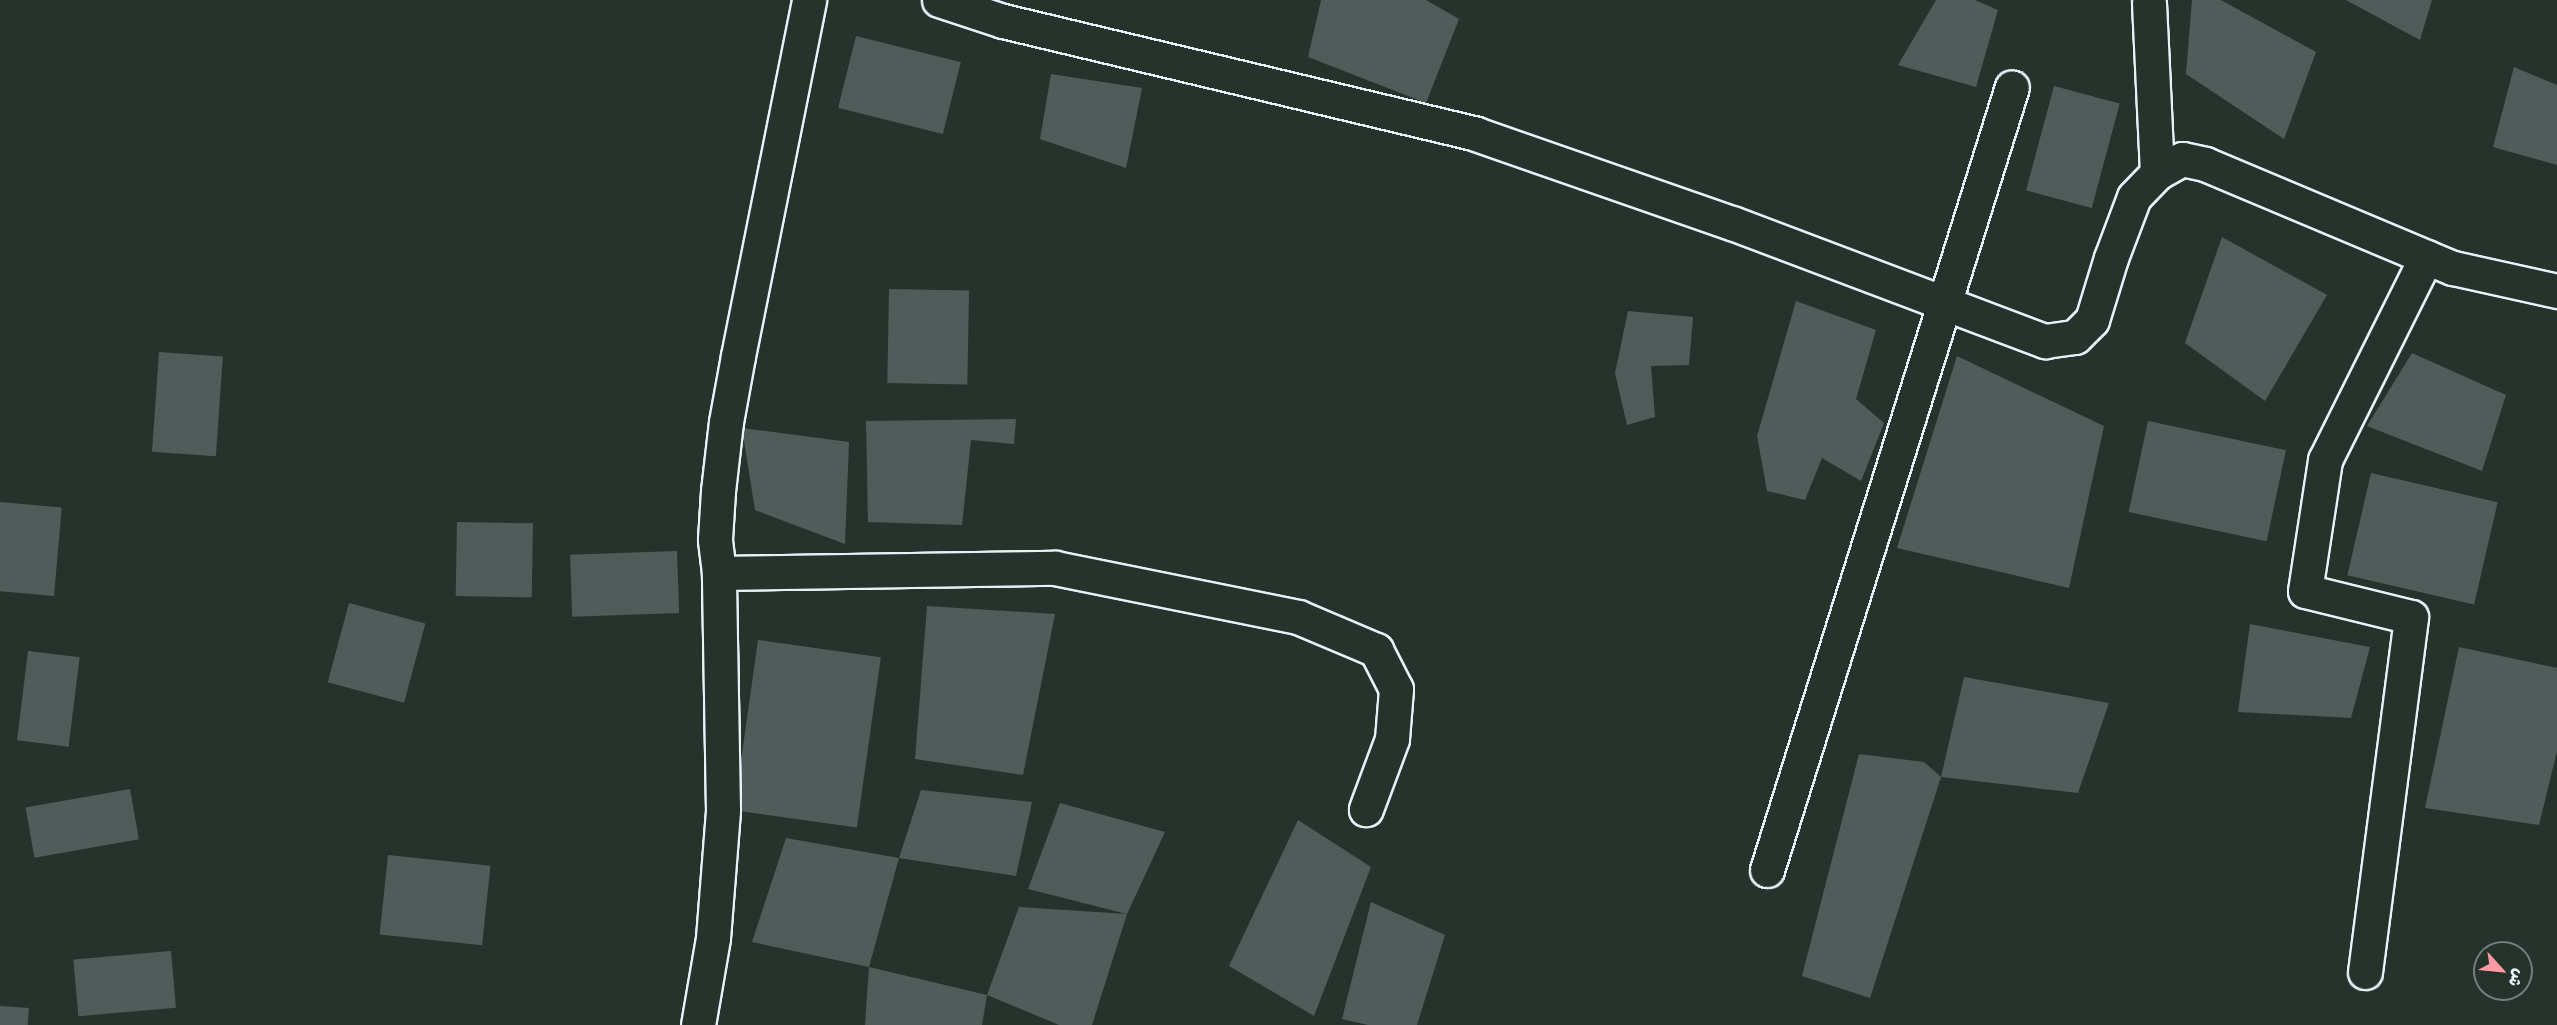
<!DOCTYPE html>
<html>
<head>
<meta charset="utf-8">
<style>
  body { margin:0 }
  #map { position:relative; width:2557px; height:1025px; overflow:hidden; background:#26332d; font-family:"Patrick Hand","Playpen Sans Arabic",sans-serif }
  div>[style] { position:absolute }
  .building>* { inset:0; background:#505c59; transform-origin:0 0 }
  .roads { filter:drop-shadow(2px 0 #e8f1f8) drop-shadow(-2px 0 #e8f1f8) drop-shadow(0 2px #e8f1f8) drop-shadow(0 -2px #e8f1f8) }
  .minor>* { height:33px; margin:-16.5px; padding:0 16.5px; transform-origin:16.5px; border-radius:16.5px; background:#26332d }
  span { translate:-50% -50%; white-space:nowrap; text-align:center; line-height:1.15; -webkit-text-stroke:4.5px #26332d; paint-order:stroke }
  .north { position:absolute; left:2473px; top:941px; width:60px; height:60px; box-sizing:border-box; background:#26332d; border:2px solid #747f7e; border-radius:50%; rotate:117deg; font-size:16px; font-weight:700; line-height:24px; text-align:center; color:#e8f1f8 }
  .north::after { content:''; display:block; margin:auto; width:21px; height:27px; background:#ff9aa2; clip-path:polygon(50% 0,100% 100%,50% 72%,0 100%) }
</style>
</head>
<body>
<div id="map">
  <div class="building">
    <div style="clip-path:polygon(1321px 0,1426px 0,1459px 19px,1426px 103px,1308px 57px)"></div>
    <div style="clip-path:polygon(1936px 0,1975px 0,1998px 10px,1976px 87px,1898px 65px)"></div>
    <div style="clip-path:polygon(2192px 0,2221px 0,2316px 52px,2284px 139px,2186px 74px)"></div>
    <div style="clip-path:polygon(2346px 0,2432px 0,2420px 40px)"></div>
    <div style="left:856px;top:36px;width:108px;height:74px;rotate:14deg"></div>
    <div style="clip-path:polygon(2514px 67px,2557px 85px,2557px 165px,2493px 147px)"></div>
    <div style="clip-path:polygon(1051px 74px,1142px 88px,1126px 168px,1040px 139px)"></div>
    <div style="left:2054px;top:86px;width:68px;height:108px;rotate:15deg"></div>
    <div style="clip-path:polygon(2222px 237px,2327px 295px,2265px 401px,2185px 343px)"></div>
    <div style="left:889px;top:289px;width:80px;height:94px;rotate:1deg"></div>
    <div style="clip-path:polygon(1796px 301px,1876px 330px,1856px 399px,1884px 423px,1861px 481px,1822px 458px,1805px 500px,1767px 491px,1757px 436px)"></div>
    <div style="clip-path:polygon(1628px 311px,1693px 317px,1689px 365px,1651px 366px,1655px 417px,1627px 425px,1615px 373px)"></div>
    <div style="left:159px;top:352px;width:64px;height:100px;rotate:4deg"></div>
    <div style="clip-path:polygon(2412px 353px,2506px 395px,2482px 471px,2367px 426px)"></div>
    <div style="clip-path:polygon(1957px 356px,2104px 426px,2069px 588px,1897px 548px)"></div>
    <div style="clip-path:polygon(1016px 419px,1014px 444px,971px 440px,962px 525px,868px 522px,866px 421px)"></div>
    <div style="left:2148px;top:421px;width:141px;height:93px;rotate:12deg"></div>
    <div style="clip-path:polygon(742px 428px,849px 442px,845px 544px,755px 510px)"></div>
    <div style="left:2371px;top:473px;width:130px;height:105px;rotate:13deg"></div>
    <div style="left:0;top:502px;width:62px;height:89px;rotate:5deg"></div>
    <div style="left:457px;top:522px;width:76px;height:74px;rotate:1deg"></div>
    <div style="left:677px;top:551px;width:62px;height:107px;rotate:88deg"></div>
    <div style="left:349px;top:603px;width:79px;height:82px;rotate:15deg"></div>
    <div style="clip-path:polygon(927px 606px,1055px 614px,1023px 775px,915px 759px)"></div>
    <div style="clip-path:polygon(2250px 624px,2370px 647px,2351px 718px,2238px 712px)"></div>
    <div style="left:758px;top:640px;width:124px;height:172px;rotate:8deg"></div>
    <div style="clip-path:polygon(2459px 647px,2557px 668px,2557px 751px,2539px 825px,2425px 808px)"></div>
    <div style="left:28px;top:651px;width:52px;height:90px;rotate:7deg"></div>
    <div style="clip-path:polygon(1964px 677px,2109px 703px,2078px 793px,1941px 777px)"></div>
    <div style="clip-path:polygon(1859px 754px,1924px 762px,1941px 777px,1870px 998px,1802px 976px)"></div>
    <div style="left:130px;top:789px;width:51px;height:106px;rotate:80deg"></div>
    <div style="clip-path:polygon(921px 790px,1032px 802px,1016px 876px,899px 858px)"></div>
    <div style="clip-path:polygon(1060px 803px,1165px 832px,1127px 914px,1092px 1025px,1059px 1025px,987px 995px,1019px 907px,1127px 914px,1028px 889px)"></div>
    <div style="clip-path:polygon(1298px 820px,1371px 867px,1314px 1016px,1229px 966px)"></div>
    <div style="clip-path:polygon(786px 838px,899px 858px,869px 967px,752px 942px)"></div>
    <div style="left:388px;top:855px;width:103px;height:80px;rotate:6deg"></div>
    <div style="clip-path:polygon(1371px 902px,1445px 935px,1417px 1025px,1368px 1025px,1342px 1019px)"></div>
    <div style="left:171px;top:951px;width:57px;height:98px;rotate:85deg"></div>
    <div style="clip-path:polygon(869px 967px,987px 995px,982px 1025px,865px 1025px)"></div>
    <div style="left:0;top:1006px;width:29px;height:19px;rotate:4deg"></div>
  </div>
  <div class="roads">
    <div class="minor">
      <div style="left:939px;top:0;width:67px;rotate:18.2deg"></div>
      <div style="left:1003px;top:21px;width:486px;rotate:13.4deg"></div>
      <div style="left:1476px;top:134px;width:271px;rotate:19.2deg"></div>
      <div style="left:1732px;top:223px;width:335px;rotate:20.7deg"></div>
      <div style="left:2045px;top:341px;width:30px;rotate:-8deg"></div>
      <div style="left:2075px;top:337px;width:24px;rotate:-45deg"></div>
      <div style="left:2092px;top:320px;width:65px;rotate:-73deg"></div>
      <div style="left:2111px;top:258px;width:65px;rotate:-69.3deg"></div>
      <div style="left:2134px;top:197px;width:33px;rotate:-46deg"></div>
      <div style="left:2157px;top:173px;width:29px;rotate:-29deg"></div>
      <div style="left:2182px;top:159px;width:24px;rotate:12deg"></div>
      <div style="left:2205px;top:164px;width:269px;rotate:22.8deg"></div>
      <div style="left:2453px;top:268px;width:107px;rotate:12.5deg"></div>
      <div style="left:2149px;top:3px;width:170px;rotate:87.3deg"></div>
      <div style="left:719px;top:573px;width:336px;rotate:-0.9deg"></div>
      <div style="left:1055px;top:568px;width:248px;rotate:11.4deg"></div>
      <div style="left:1298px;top:617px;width:85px;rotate:22.9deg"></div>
      <div style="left:1376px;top:650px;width:44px;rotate:62.9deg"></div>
      <div style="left:1396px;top:689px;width:50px;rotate:94.6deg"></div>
      <div style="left:1392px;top:739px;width:75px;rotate:110.4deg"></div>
      <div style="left:1767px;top:870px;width:820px;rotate:-72.63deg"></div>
      <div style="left:2365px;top:972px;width:358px;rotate:-82.6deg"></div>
      <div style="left:2411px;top:617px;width:109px;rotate:-166.2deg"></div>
      <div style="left:2305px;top:591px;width:133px;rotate:-81.3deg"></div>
      <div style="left:2325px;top:460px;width:227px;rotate:-63.5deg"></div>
      <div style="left:698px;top:1025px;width:88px;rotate:-80.2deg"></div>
      <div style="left:713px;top:938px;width:128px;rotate:-85.5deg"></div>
      <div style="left:723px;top:810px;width:237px;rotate:-91deg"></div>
      <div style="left:719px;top:573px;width:34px;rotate:-97deg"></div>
      <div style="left:715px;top:539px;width:48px;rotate:-86.4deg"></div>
      <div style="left:718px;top:491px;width:69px;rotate:-83.4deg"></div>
      <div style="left:726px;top:422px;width:67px;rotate:-79.7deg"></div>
      <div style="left:738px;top:356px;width:363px;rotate:-78.7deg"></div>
    </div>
  </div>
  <div class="north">ش</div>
</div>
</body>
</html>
